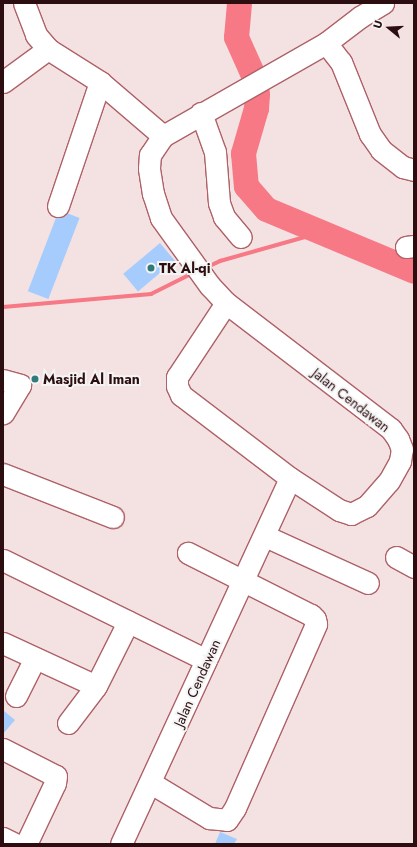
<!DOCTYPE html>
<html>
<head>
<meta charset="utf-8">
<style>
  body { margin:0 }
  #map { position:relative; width:417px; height:847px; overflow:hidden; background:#f4e2e2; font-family:Jost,sans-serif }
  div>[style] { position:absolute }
  .stream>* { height:4px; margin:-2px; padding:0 2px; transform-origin:2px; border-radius:2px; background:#f67985 }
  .river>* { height:25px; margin:-12.5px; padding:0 12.5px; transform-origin:12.5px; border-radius:12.5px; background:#f67985 }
  .building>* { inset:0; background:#a6ccfd; transform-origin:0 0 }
  .roads { filter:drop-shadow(1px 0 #ae6167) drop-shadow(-1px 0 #ae6167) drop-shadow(0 1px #ae6167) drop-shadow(0 -1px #ae6167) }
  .minor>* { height:21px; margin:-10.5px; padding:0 10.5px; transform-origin:10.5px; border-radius:10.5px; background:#fff }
  .dots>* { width:11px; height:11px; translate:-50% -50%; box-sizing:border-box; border:2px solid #f4f4f4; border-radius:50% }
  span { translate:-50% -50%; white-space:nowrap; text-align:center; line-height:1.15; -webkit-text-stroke:4px #f4f4f4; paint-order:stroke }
  .poi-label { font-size:14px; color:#2c0e11; font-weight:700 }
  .left { translate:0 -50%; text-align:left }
  .street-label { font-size:14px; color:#2c0e11 }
  .frame { position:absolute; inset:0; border:4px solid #2c0e11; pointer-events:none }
  .north { position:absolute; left:369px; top:8px; width:40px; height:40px; -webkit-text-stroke:3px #f4f4f4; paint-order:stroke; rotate:288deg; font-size:11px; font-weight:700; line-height:16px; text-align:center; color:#2c0e11 }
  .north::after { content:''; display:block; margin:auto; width:14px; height:18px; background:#2c0e11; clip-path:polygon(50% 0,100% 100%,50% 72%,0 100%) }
</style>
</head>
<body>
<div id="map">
  <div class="stream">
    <div style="left:205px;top:268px;width:17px;rotate:-25deg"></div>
    <div style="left:220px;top:261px;width:103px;rotate:-15.8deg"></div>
    <div style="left:3px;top:307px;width:149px;rotate:-5deg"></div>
    <div style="left:151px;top:294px;width:47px;rotate:-26.6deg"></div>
  </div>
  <div class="river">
    <div style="left:239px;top:3px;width:34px;rotate:95deg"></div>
    <div style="left:236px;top:37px;width:42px;rotate:65.9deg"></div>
    <div style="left:253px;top:75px;width:19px;rotate:78deg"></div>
    <div style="left:257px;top:94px;width:14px;rotate:94deg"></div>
    <div style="left:256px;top:108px;width:47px;rotate:106.1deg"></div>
    <div style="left:243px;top:153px;width:33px;rotate:85deg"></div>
    <div style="left:246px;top:186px;width:30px;rotate:49deg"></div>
    <div style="left:266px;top:209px;width:160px;rotate:22.7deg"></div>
  </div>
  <div class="building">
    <div style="left:59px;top:210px;width:22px;height:87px;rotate:21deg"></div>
    <div style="left:160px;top:243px;width:23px;height:48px;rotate:50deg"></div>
    <div style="clip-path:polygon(3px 710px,15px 720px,3px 734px)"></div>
    <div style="clip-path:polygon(220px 832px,237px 839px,234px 844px,215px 844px)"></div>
  </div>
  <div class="roads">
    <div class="minor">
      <div style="left:24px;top:3px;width:34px;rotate:69deg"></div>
      <div style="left:36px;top:35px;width:18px;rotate:49deg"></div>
      <div style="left:48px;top:49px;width:62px;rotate:32.4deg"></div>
      <div style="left:100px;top:82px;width:83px;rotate:40.6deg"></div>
      <div style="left:326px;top:43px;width:24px;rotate:52deg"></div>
      <div style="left:341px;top:62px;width:78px;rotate:68.1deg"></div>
      <div style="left:370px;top:134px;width:19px;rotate:55deg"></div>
      <div style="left:381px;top:150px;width:28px;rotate:38deg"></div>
      <div style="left:403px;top:167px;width:11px;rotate:15deg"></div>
      <div style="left:3px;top:82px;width:56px;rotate:-36.3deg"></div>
      <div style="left:201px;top:113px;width:41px;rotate:70.3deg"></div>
      <div style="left:215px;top:152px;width:51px;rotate:85.5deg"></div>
      <div style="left:219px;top:203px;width:15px;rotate:70deg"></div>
      <div style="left:224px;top:217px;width:26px;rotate:50deg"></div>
      <div style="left:58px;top:206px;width:131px;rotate:-71.3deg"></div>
      <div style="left:406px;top:247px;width:8px;rotate:-7deg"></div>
      <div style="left:226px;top:303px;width:89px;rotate:123.5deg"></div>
      <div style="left:177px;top:377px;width:9px;rotate:90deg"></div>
      <div style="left:177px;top:386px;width:10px;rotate:66deg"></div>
      <div style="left:181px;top:395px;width:137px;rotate:37.3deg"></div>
      <div style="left:290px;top:478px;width:59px;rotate:33.1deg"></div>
      <div style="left:339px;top:510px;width:13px;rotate:18deg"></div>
      <div style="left:351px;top:514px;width:18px;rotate:-27deg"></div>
      <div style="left:367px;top:506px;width:33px;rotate:-49deg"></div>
      <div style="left:389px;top:481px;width:23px;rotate:-61deg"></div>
      <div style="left:400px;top:461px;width:12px;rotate:-81deg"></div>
      <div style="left:402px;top:449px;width:11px;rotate:-112deg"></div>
      <div style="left:398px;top:439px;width:12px;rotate:-125deg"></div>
      <div style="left:391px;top:429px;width:208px;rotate:-142.6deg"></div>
      <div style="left:226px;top:303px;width:23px;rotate:-133deg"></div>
      <div style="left:210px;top:286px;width:84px;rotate:-125.8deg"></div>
      <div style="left:161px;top:218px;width:25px;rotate:-108deg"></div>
      <div style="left:153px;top:194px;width:26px;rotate:-99deg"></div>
      <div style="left:149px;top:168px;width:13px;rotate:-86deg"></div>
      <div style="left:150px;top:155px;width:23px;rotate:-56deg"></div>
      <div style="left:163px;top:136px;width:188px;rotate:-29.7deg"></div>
      <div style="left:326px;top:43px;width:43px;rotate:-37.4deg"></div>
      <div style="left:360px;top:17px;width:27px;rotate:-31deg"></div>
      <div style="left:3px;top:380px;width:18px;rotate:16deg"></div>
      <div style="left:20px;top:385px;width:33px;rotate:121deg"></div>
      <div style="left:3px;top:474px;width:118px;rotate:21.4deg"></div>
      <div style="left:265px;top:536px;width:113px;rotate:24.5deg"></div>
      <div style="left:396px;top:557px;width:21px;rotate:29deg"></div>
      <div style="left:3px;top:560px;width:226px;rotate:26.2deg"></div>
      <div style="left:3px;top:643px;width:102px;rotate:24.8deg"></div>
      <div style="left:16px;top:696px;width:42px;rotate:-63.4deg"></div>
      <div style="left:68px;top:723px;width:46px;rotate:-52.9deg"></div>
      <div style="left:96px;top:686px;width:72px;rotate:-63.4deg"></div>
      <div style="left:3px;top:749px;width:59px;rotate:27deg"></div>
      <div style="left:56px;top:776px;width:7px;rotate:98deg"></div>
      <div style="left:55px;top:783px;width:68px;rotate:115.4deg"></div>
      <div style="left:151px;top:783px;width:68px;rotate:31.1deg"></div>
      <div style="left:209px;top:818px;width:18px;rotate:6deg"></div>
      <div style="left:227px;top:820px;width:14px;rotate:-56deg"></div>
      <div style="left:235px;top:808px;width:201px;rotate:-66.2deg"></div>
      <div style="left:316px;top:624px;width:5px;rotate:-101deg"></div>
      <div style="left:315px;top:619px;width:6px;rotate:-135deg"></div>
      <div style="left:311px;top:615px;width:138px;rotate:-153.2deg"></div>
      <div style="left:3px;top:838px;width:13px;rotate:27deg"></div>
      <div style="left:121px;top:844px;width:403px;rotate:-65.2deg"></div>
    </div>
  </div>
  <div class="dots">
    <div style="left:151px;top:268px;background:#317a7b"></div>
    <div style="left:35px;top:379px;background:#317a7b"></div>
  </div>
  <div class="poi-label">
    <span class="left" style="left:159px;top:268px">TK Al-qi</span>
    <span class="left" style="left:43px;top:379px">Masjid Al Iman</span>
  </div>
  <div class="street-label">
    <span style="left:351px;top:400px;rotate:38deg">Jalan Cendawan</span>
    <span style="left:197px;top:683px;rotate:-66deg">Jalan Cendawan</span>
  </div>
  <div class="frame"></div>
  <div class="north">U</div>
</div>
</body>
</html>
